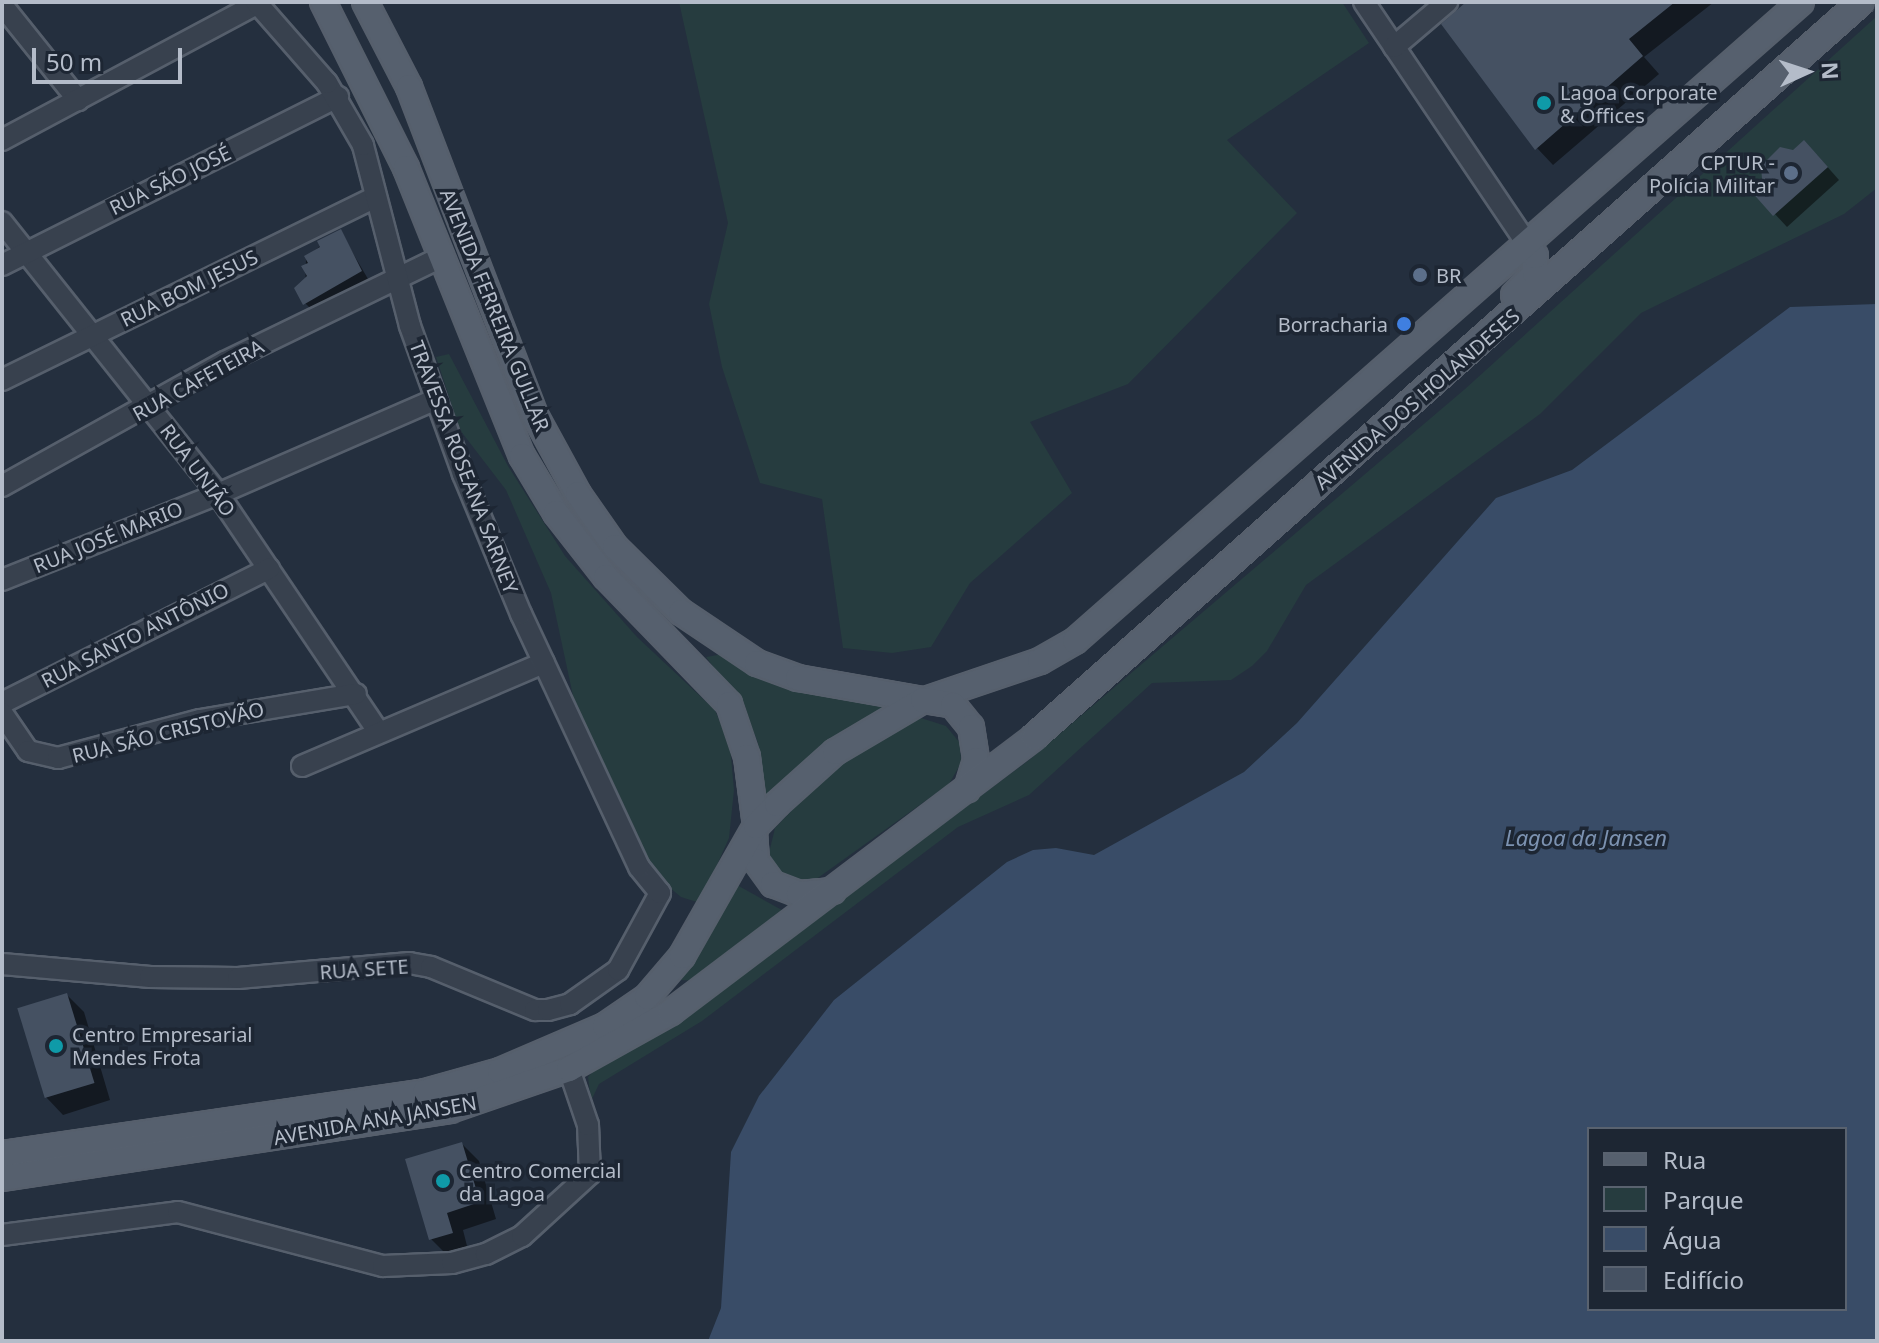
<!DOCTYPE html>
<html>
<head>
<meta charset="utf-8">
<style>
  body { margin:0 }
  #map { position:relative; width:1879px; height:1343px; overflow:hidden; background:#242f3e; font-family:"Noto Sans",sans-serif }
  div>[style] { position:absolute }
  .green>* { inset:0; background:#263c3f }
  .water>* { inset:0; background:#394c67 }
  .shadow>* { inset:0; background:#0007 }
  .building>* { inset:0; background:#455162; transform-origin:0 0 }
  .roads { filter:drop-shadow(2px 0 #565f6c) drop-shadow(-2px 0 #565f6c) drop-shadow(0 2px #565f6c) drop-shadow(0 -2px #565f6c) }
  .minor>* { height:20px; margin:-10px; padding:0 10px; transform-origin:10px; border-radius:10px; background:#38414e }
  .major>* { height:24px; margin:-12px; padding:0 12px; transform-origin:12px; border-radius:12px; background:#56606e }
  .dots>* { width:22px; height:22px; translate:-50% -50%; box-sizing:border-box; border:4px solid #1d2633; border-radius:50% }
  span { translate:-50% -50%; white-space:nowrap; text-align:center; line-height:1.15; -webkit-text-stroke:7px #1d2633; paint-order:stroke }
  .poi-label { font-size:20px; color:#b4bcc9 }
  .left { translate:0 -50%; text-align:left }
  .right { translate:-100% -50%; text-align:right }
  .street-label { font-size:20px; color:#b4bcc9 }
  .water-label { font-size:22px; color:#7c92b1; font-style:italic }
  .frame { position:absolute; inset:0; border:4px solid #b4bcc9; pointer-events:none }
  .legend { position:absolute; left:1587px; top:1127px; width:260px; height:184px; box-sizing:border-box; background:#1d2633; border:2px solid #59626f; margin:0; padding:10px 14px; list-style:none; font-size:24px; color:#b4bcc9 }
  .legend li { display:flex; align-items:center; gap:16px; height:40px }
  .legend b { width:40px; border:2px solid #59626f }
  .north { position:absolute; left:1767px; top:32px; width:80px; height:80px; -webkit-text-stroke:6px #1d2633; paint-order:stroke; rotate:87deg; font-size:22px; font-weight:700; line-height:32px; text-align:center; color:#b4bcc9 }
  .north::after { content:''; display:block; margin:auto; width:28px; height:36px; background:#b4bcc9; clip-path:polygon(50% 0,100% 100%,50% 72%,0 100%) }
  .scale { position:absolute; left:32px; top:48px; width:150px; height:36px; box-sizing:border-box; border:4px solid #b4bcc9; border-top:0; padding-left:10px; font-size:24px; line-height:28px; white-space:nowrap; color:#b4bcc9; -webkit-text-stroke:6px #1d2633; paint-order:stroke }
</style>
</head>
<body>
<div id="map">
  <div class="green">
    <div style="clip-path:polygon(679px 2px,1342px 2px,1369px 43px,1227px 140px,1297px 213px,1128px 384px,1030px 422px,1072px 493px,970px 583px,931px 647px,892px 653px,843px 648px,822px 499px,760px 483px,722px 367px,709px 304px,728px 223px)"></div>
    <div style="clip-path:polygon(1877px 16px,1877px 188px,1844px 214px,1641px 313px,1540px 414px,1306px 585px,1267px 651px,1252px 666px,1231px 680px,1152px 683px,1029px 795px,958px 827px,702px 1021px,599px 1084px,591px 1101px,588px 1077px,598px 1066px,724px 987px,1029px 760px,1465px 389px)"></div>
    <div style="clip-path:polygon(449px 354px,508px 466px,565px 556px,637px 637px,715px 710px,730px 746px,734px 790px,729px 838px,700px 903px,681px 897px,652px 873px,578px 719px,551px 593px,506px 490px,460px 430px,436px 357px)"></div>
    <div style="clip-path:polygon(723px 654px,798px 689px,883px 702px,883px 710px,826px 744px,763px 801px,758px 743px,744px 708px,706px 657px)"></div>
    <div style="clip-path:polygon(921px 718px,946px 726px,960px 743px,961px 763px,949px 784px,815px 880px,792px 881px,777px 872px,769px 853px,775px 828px,818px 783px,864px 746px)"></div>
    <div style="clip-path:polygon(737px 885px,789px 914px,699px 981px,681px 980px)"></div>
  </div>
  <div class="water">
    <div style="clip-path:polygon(evenodd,1877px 304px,1877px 1341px,708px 1341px,721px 1308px,731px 1152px,759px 1096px,834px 1000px,1007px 862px,1033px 850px,1056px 848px,1094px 855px,1244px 772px,1297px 723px,1496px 498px,1572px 470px,1790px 307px,1877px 304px,1589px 1129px,1845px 1129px,1845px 1309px,1589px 1309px,1589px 1129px)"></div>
  </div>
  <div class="shadow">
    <div style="clip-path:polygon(1470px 2px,1714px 2px,1644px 57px,1659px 74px,1553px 165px,1537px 148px)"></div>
    <div style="clip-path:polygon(1817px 155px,1839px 180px,1787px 227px,1753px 190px)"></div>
    <div style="clip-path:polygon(340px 231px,368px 279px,313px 311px,305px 303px,306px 257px)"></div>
    <div style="clip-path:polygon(67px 995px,84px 1012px,110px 1100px,63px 1115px,46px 1097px)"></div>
    <div style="clip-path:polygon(462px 1144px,479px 1161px,496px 1219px,463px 1230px,468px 1250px,448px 1256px,431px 1239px)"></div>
  </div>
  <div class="building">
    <div style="clip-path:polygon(1466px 2px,1675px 2px,1629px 39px,1643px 56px,1535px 150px,1441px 24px)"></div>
    <div style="clip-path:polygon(1804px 140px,1828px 167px,1773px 216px,1750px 190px,1762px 179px,1761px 166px,1780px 147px,1793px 150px)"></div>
    <div style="clip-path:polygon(341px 229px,362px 271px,303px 305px,294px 288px,307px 276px,301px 266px,308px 263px,304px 256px,320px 247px,317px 241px)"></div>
    <div style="left:67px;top:993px;width:94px;height:52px;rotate:73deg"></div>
    <div style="clip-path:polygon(462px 1142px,480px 1202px,447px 1213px,453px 1233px,429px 1240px,405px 1159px)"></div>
  </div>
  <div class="roads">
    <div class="minor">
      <div style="left:1364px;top:2px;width:292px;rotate:56deg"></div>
      <div style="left:2px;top:5px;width:122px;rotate:51.3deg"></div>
      <div style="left:1394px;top:47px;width:70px;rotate:-40.3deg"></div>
      <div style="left:2px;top:140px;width:293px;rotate:-28.1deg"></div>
      <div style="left:2px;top:222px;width:347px;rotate:51.5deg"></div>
      <div style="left:218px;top:494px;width:285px;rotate:56deg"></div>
      <div style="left:2px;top:265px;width:376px;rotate:-26.6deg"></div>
      <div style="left:2px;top:380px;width:416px;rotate:-26.1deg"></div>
      <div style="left:2px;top:486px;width:255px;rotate:-29.1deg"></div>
      <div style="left:225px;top:362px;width:240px;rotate:-25.9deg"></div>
      <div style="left:2px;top:580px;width:232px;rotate:-21.7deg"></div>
      <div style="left:218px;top:494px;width:236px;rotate:-23.5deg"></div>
      <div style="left:2px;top:703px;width:299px;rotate:-26.7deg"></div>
      <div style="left:2px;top:713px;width:46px;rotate:55.6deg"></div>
      <div style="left:28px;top:751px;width:31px;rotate:13deg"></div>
      <div style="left:58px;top:758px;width:147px;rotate:-15deg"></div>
      <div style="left:200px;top:720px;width:158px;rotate:-9.5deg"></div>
      <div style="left:302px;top:766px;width:263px;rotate:-23.1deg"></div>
      <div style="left:2px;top:964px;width:149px;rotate:5deg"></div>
      <div style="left:150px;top:977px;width:88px;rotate:0.7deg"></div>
      <div style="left:238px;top:978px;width:172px;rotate:-5deg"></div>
      <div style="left:409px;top:963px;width:22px;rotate:10deg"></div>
      <div style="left:431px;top:967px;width:113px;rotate:22.5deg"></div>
      <div style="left:535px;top:1010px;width:13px"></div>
      <div style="left:548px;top:1010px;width:23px;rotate:-15deg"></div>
      <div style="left:570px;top:1004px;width:59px;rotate:-35.3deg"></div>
      <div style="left:618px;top:970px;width:88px;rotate:-61.4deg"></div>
      <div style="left:660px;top:893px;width:33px;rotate:-129deg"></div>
      <div style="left:639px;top:867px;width:279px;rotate:-115deg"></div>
      <div style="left:521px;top:614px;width:152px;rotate:-112.5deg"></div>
      <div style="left:463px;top:474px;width:157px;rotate:-109.7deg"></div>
      <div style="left:410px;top:326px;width:187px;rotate:-104.6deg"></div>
      <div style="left:363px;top:145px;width:72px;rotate:-120.1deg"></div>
      <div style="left:327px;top:83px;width:108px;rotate:-131.2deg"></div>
      <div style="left:2px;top:1235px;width:177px;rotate:-7.4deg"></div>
      <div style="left:178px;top:1212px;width:212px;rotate:14.8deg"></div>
      <div style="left:383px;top:1266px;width:69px;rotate:-2.5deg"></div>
      <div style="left:452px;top:1263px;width:35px;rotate:-15deg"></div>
      <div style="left:486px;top:1254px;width:40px;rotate:-26.6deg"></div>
      <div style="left:522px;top:1236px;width:92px;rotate:-42.4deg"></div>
      <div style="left:590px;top:1174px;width:49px;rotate:-92.3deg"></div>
      <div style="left:588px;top:1125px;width:59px;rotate:-108.7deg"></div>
    </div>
    <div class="major">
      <div style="left:323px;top:2px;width:186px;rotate:63.4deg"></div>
      <div style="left:406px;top:168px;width:310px;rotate:68.1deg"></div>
      <div style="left:522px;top:456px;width:66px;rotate:59.2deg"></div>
      <div style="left:556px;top:513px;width:81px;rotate:52deg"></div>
      <div style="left:606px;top:577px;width:177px;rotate:45.9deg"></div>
      <div style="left:729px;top:704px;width:56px;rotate:71.2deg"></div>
      <div style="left:747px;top:757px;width:70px;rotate:82.6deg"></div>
      <div style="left:365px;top:2px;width:96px;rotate:62.6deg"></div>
      <div style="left:409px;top:87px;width:354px;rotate:69deg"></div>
      <div style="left:536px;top:417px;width:88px;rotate:61.4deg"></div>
      <div style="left:578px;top:494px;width:65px;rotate:55.1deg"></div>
      <div style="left:615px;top:547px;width:93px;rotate:44.6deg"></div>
      <div style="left:681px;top:612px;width:92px;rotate:33.9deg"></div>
      <div style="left:757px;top:663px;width:44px;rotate:20.1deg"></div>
      <div style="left:798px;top:678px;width:127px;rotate:10deg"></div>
      <div style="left:1514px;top:295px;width:30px;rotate:-46deg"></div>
      <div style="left:1535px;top:273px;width:17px;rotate:-90deg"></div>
      <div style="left:1535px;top:256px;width:14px;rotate:-124deg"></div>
      <div style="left:928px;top:699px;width:118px;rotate:-18.7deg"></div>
      <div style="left:1040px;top:661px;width:40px;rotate:-29.7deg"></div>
      <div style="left:1075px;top:641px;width:967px;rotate:-41.35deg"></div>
      <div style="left:754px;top:831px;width:30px;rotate:86deg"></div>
      <div style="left:756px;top:861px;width:29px;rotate:54deg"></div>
      <div style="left:773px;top:884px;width:28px;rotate:21deg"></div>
      <div style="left:799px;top:894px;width:34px;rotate:-5deg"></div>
      <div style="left:2px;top:1154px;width:428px;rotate:-8.3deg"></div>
      <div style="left:425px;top:1092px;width:78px;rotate:-15.6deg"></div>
      <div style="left:500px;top:1071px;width:114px;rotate:-23.2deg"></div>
      <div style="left:605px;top:1026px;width:51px;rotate:-34.6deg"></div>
      <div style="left:647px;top:997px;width:54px;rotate:-49.5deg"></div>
      <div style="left:682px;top:956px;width:150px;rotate:-60.4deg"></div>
      <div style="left:756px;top:826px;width:30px;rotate:-46deg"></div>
      <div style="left:777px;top:804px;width:78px;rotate:-41.9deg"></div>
      <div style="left:835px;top:752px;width:102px;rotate:-30.6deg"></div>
      <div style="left:923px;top:700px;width:30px;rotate:9deg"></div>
      <div style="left:953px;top:705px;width:28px;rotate:51deg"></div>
      <div style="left:971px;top:727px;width:33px;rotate:81deg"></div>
      <div style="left:976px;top:760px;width:31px;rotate:107deg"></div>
      <div style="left:2px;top:1178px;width:453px;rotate:-8.6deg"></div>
      <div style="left:450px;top:1110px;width:126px;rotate:-19deg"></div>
      <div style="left:569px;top:1069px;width:117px;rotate:-29.2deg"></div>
      <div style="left:671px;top:1012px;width:455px;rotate:-37.1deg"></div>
      <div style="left:1034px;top:737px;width:1106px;rotate:-41.63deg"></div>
    </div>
  </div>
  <div class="dots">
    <div style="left:1544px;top:103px;background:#0f9aa8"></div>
    <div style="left:1791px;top:173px;background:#5c6f8a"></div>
    <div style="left:1420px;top:275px;background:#5c6f8a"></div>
    <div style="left:1404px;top:324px;background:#3f7fe0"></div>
    <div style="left:56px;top:1046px;background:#0f9aa8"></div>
    <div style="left:443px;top:1181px;background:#0f9aa8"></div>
  </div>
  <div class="poi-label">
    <span class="left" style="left:1560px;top:104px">Lagoa Corporate<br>&amp; Offices</span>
    <span class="right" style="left:1775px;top:174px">CPTUR -<br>Polícia Militar</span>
    <span class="left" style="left:1436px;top:275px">BR</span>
    <span class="right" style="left:1388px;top:324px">Borracharia</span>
    <span class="left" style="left:72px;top:1046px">Centro Empresarial<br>Mendes Frota</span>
    <span class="left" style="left:459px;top:1182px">Centro Comercial<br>da Lagoa</span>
  </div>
  <div class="street-label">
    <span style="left:170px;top:180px;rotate:-26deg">RUA SÃO JOSÉ</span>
    <span style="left:189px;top:288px;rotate:-26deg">RUA BOM JESUS</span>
    <span style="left:495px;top:310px;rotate:68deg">AVENIDA FERREIRA GULLAR</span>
    <span style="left:198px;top:380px;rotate:-29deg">RUA CAFETEIRA</span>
    <span style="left:1417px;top:399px;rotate:-41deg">AVENIDA DOS HOLANDESES</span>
    <span style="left:464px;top:467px;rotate:69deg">TRAVESSA ROSEANA SARNEY</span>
    <span style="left:198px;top:470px;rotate:53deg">RUA UNIÃO</span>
    <span style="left:108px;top:537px;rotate:-22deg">RUA JOSÉ MARIO</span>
    <span style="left:135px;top:635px;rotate:-27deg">RUA SANTO ANTÔNIO</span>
    <span style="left:168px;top:732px;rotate:-14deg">RUA SÃO CRISTOVÃO</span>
    <span style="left:364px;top:969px;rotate:-4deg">RUA SETE</span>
    <span style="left:375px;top:1120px;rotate:-10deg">AVENIDA ANA JANSEN</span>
  </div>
  <div class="water-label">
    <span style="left:1586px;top:838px">Lagoa da Jansen</span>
  </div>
  <div class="frame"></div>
  <ul class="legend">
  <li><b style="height:10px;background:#56606e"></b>Rua</li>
  <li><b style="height:22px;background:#263c3f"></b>Parque</li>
  <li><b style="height:22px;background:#394c67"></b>Água</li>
  <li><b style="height:22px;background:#455162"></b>Edifício</li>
  </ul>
  <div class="north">N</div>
  <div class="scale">50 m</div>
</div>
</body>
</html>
